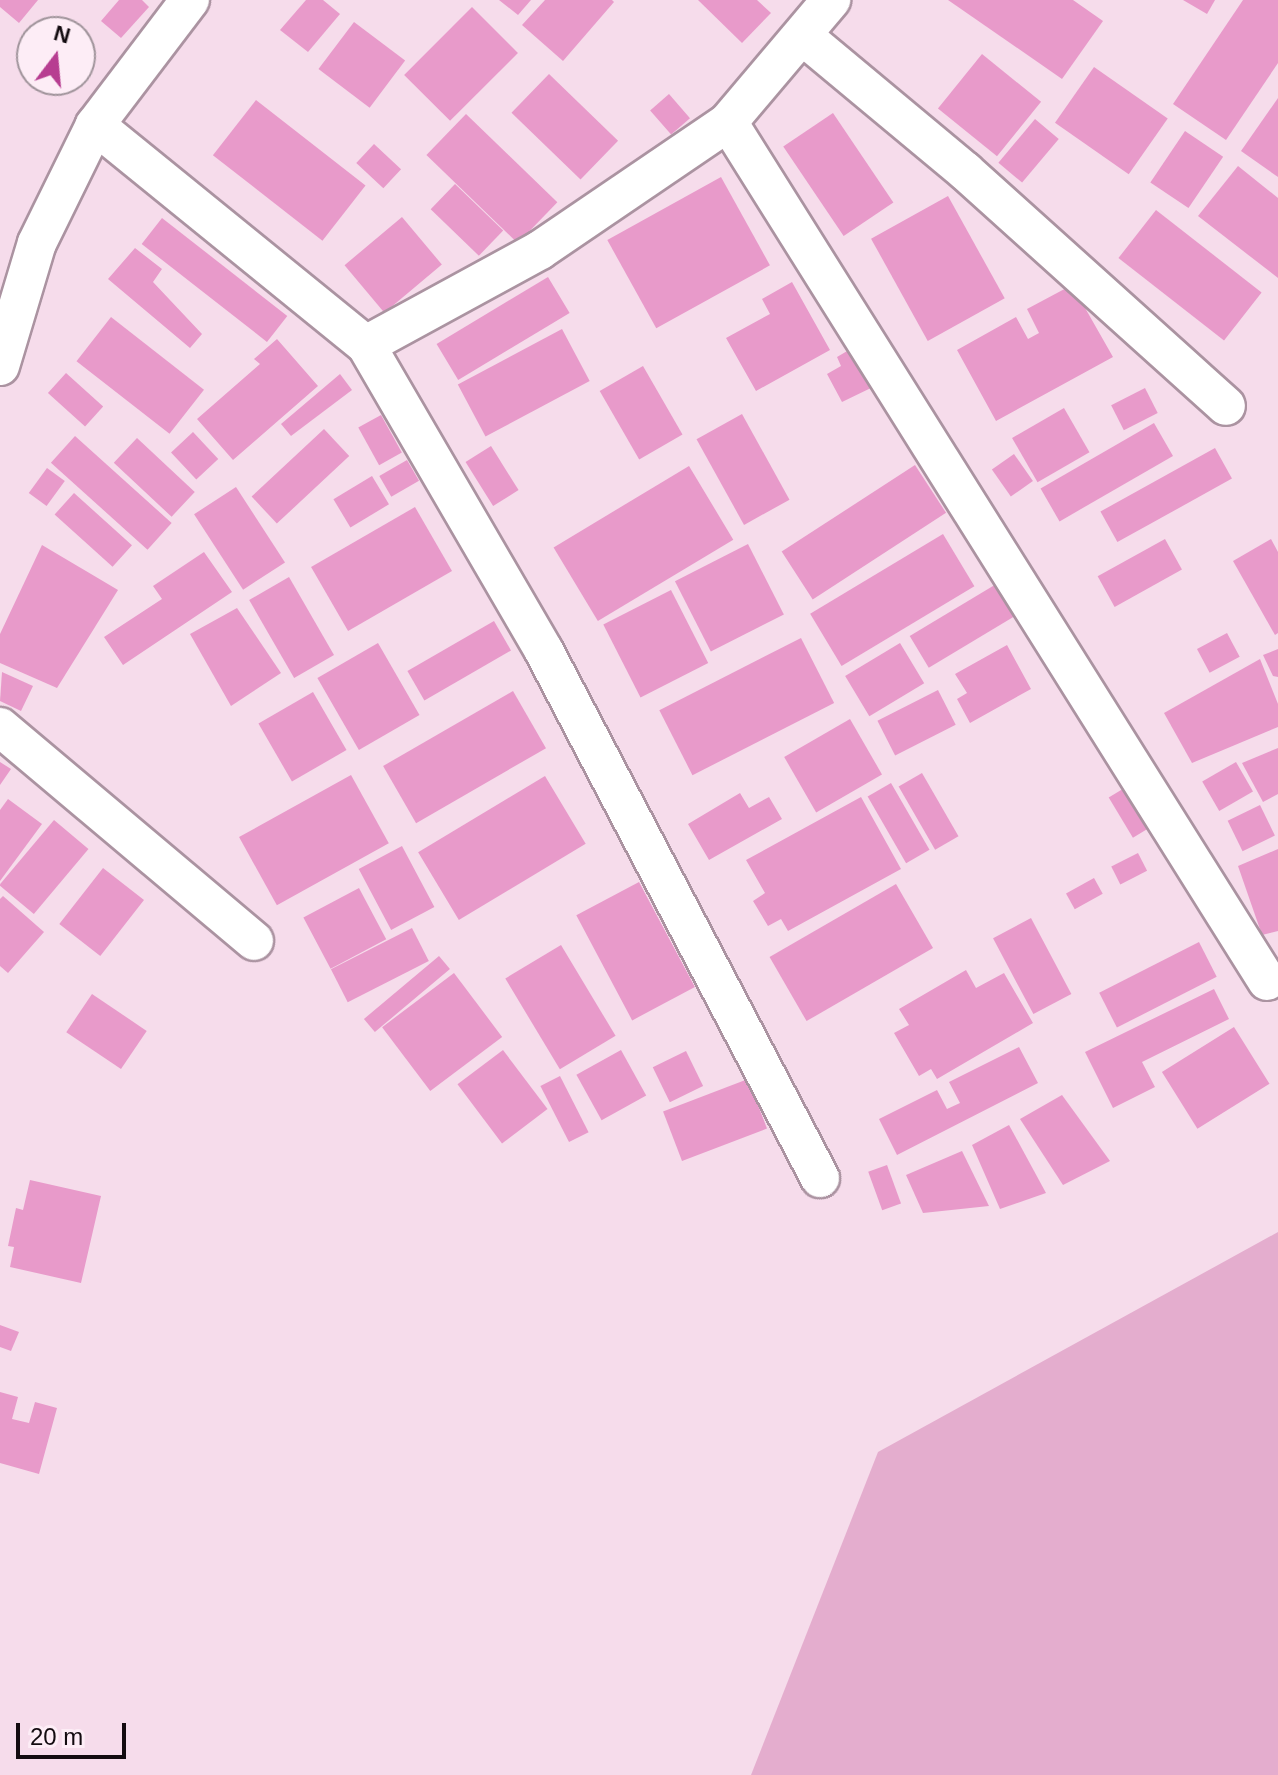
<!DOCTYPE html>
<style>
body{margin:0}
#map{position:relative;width:1278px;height:1775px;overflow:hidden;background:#f6dceb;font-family:Arial,sans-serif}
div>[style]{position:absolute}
.green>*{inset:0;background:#e4adce}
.building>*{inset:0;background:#e89aca;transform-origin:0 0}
.roads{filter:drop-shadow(2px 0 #ab93a1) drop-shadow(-2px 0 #ab93a1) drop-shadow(0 2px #ab93a1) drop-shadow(0 -2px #ab93a1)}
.minor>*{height:38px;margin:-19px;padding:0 19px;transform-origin:19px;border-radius:19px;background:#fff}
span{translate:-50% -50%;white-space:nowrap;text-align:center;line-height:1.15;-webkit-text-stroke:6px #fdedf6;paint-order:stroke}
.north{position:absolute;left:16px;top:16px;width:80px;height:80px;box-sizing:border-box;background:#fdedf6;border:2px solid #9f939a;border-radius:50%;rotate:16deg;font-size:22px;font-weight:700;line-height:32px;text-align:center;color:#130b10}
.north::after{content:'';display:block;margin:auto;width:28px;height:36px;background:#b73e91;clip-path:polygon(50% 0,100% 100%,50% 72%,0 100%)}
.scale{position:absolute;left:16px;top:1723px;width:110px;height:36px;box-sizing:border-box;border:4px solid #130b10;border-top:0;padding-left:10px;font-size:24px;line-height:28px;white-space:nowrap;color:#130b10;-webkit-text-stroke:6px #fdedf6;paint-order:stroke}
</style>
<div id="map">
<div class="green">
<i style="clip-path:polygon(1278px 1232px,1278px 1775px,751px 1775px,878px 1452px)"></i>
</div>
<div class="building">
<i style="clip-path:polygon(0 0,38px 0,19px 23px,0 7px)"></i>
<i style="clip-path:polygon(119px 0,142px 0,149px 7px,121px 38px,101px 21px)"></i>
<i style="clip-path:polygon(306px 0,323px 0,340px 14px,308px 52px,280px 30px)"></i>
<i style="clip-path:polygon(499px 0,531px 0,518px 15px)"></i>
<i style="clip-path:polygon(545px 0,612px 0,614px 2px,563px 61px,522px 25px)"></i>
<i style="clip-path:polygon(698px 0,757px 0,771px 13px,742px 43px)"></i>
<i style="clip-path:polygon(948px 0,1073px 0,1103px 21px,1062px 79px)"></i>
<i style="clip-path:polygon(1183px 0,1215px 0,1207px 14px)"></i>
<i style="clip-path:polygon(1243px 0,1278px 0,1278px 63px,1226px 140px,1173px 104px)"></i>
<i style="left:472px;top:7px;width:65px;height:96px;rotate:45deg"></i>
<i style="left:354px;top:22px;width:64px;height:59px;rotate:37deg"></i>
<i style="left:982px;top:54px;width:76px;height:70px;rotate:39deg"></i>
<i style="left:1094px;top:67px;width:90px;height:68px;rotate:35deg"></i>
<i style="left:549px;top:74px;width:96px;height:54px;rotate:44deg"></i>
<i style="left:669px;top:94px;width:32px;height:25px;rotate:49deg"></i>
<i style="clip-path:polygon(1278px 98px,1278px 177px,1241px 151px)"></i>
<i style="left:256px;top:100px;width:139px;height:70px;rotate:38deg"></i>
<i style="left:833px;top:113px;width:108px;height:60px;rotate:56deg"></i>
<i style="left:466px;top:114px;width:127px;height:57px;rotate:44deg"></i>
<i style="left:1035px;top:119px;width:31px;height:57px;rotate:40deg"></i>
<i style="left:1185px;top:131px;width:46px;height:62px;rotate:34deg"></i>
<i style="left:374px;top:144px;width:37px;height:26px;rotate:43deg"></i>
<i style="clip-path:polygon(1238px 166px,1278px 198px,1278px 278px,1198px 216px)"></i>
<i style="left:721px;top:177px;width:101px;height:130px;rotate:61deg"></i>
<i style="left:455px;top:184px;width:67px;height:35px;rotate:44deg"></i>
<i style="left:948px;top:196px;width:117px;height:88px;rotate:61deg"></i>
<i style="left:1156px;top:210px;width:134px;height:61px;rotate:38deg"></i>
<i style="left:402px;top:217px;width:62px;height:75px;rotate:50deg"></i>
<i style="left:162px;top:218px;width:159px;height:33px;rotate:38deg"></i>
<i style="clip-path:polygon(135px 248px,162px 269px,153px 282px,202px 334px,190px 348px,108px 279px)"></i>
<i style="left:548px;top:277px;width:42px;height:130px;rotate:59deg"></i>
<i style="clip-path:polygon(792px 282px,830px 350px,756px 391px,726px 338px,770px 314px,762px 299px)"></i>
<i style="clip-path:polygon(1072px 285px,1113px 357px,996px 421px,957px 350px,1016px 317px,1028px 339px,1039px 333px,1027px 309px)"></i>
<i style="left:111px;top:317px;width:118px;height:56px;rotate:38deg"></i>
<i style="left:562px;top:329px;width:59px;height:118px;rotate:62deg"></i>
<i style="clip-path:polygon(277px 339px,318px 386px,233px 460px,197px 419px,260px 364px,254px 359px)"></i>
<i style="clip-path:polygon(854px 347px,875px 386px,842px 402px,827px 374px,841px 366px,837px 357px)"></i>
<i style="left:643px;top:366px;width:79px;height:50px;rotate:60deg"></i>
<i style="left:66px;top:373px;width:50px;height:27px;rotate:42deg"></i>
<i style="clip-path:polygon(340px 374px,352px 390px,291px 436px,281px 424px)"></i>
<i style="left:1145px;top:388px;width:28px;height:38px;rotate:63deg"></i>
<i style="left:1064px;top:408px;width:51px;height:60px;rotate:60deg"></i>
<i style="left:742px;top:414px;width:98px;height:52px;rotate:61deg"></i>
<i style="left:381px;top:415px;width:43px;height:26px;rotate:61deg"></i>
<i style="left:1154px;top:423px;width:38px;height:131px;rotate:60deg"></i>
<i style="left:324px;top:429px;width:37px;height:99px;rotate:47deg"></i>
<i style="left:193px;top:432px;width:37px;height:30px;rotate:47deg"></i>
<i style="left:75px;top:436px;width:130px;height:36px;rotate:42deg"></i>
<i style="left:137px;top:438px;width:79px;height:34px;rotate:43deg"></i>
<i style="left:491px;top:446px;width:52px;height:30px;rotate:58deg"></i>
<i style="left:1215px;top:448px;width:35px;height:131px;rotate:61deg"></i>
<i style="left:1014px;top:454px;width:33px;height:27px;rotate:55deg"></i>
<i style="left:407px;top:460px;width:24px;height:32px;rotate:60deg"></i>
<i style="left:915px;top:465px;width:57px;height:159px;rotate:57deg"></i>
<i style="left:689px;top:466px;width:86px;height:158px;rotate:59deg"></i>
<i style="left:47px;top:468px;width:22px;height:31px;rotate:36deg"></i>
<i style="left:372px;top:476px;width:33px;height:45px;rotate:59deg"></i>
<i style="left:236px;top:487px;width:90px;height:50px;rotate:57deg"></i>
<i style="left:74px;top:493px;width:78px;height:29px;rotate:42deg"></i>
<i style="left:415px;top:507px;width:74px;height:120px;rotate:60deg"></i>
<i style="left:943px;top:534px;width:61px;height:155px;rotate:59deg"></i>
<i style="left:1165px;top:539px;width:35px;height:77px;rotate:61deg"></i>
<i style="clip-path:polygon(1271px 539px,1278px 552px,1278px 633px,1275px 635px,1233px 561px)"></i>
<i style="left:748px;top:544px;width:79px;height:82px;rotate:63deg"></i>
<i style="clip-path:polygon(42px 545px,118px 590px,57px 688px,0 663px,0 634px)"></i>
<i style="clip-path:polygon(204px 552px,232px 592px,123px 665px,104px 637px,162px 599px,153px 586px)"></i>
<i style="left:289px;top:577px;width:90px;height:46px;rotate:60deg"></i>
<i style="left:998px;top:583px;width:37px;height:103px;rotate:59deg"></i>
<i style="left:671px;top:590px;width:82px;height:76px;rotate:63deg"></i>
<i style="clip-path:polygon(237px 608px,281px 673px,231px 706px,190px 634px)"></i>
<i style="left:494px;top:621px;width:34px;height:100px;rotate:60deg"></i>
<i style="left:1227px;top:633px;width:27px;height:34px;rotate:62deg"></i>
<i style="left:801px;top:638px;width:73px;height:159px;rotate:63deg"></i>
<i style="left:378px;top:643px;width:83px;height:70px;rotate:60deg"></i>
<i style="left:900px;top:643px;width:47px;height:64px;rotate:59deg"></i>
<i style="clip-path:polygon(1007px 645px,1031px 689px,970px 723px,957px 699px,967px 693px,955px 674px)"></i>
<i style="clip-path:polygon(1278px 649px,1278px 677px,1273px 676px,1263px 655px)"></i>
<i style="clip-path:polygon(1260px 659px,1278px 704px,1278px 727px,1192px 763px,1164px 713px)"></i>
<i style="clip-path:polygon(2px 672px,33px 686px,21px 711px,0 701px)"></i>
<i style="left:938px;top:690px;width:39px;height:68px;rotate:63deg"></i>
<i style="left:513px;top:691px;width:66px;height:150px;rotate:60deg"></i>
<i style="left:313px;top:692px;width:67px;height:63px;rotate:60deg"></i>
<i style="left:850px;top:719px;width:64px;height:76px;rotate:60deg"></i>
<i style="clip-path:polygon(1278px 748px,1278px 794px,1263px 802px,1242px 763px)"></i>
<i style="clip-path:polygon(0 762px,11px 769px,0 785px)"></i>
<i style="left:1236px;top:762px;width:34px;height:39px;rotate:60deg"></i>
<i style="left:922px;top:773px;width:73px;height:27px;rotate:60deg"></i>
<i style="left:351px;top:775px;width:78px;height:128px;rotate:61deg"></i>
<i style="left:545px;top:776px;width:79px;height:148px;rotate:59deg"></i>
<i style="left:891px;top:783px;width:77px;height:27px;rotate:60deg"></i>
<i style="left:1131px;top:784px;width:47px;height:26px;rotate:59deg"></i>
<i style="clip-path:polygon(740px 793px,749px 808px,769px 797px,782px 819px,709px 860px,688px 824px)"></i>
<i style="clip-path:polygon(861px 797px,901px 869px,788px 931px,781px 919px,768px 926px,753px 901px,765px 893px,746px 860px)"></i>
<i style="clip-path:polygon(8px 799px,42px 824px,0 881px,0 810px)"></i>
<i style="left:1260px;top:805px;width:34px;height:36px;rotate:64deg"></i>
<i style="left:54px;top:820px;width:45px;height:85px;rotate:40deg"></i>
<i style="left:402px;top:846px;width:69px;height:49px;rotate:62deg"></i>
<i style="clip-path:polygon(1278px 849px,1278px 931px,1262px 935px,1238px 866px)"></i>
<i style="left:1138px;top:853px;width:20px;height:30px;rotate:63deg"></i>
<i style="left:103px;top:868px;width:52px;height:71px;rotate:38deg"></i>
<i style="left:1094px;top:878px;width:18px;height:32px;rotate:61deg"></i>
<i style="left:639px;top:882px;width:119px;height:71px;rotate:62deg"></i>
<i style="left:896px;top:884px;width:74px;height:146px;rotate:60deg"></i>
<i style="left:359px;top:888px;width:58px;height:63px;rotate:62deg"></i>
<i style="clip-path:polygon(3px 896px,44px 932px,8px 973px,0 966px,0 899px)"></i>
<i style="left:1031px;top:918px;width:86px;height:43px;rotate:62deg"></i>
<i style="left:412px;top:928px;width:37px;height:91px;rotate:63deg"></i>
<i style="left:1199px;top:942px;width:39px;height:112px;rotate:63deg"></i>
<i style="left:561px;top:945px;width:106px;height:65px;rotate:59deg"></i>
<i style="left:439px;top:956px;width:17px;height:98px;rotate:50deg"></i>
<i style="clip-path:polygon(966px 970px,976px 988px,1004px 973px,1033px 1023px,937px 1079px,931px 1069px,919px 1076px,894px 1033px,909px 1025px,899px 1009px)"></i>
<i style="left:454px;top:973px;width:80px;height:90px;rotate:53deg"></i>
<i style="clip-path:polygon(1214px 989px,1229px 1019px,1142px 1062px,1155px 1087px,1113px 1108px,1085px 1052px)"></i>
<i style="left:92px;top:994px;width:66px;height:46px;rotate:34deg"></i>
<i style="left:1234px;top:1027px;width:67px;height:85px;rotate:58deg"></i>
<i style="clip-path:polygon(1019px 1047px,1038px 1083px,897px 1155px,879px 1119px,937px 1090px,947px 1109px,960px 1103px,949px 1082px)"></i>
<i style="left:503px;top:1050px;width:74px;height:57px;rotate:53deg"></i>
<i style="left:621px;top:1050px;width:52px;height:51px;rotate:61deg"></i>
<i style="left:686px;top:1051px;width:39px;height:37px;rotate:64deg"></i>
<i style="left:560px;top:1076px;width:63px;height:22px;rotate:63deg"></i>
<i style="left:748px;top:1079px;width:53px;height:91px;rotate:69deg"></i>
<i style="clip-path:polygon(1062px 1095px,1110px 1161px,1063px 1185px,1020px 1119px)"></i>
<i style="clip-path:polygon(1009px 1125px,1046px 1193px,1000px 1209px,972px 1145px)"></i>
<i style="clip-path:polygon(962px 1151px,989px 1206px,923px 1213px,906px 1175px)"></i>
<i style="left:887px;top:1165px;width:41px;height:20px;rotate:70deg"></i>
<i style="clip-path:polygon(30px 1180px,101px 1196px,81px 1283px,10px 1267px,14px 1247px,8px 1246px,16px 1208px,23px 1210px)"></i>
<i style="clip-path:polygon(0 1325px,19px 1332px,11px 1351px,0 1347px)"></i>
<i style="clip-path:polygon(0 1392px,18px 1397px,12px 1419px,29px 1423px,35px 1402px,57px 1408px,39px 1474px,0 1463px)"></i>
</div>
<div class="roads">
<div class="minor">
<i style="left:803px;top:36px;width:211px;rotate:39.8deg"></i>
<i style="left:965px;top:171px;width:351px;rotate:42deg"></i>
<i style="left:728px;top:122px;width:1014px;rotate:57.89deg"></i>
<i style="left:95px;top:125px;width:349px;rotate:39.1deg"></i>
<i style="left:366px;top:345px;width:354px;rotate:59.8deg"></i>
<i style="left:544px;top:651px;width:595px;rotate:62.36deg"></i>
<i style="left:366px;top:345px;width:198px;rotate:-28.6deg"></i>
<i style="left:540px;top:250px;width:227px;rotate:-34.2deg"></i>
<i style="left:728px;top:122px;width:160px;rotate:-49.8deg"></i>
<i style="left:0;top:366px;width:128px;rotate:-73.3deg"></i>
<i style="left:37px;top:243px;width:131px;rotate:-63.8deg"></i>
<i style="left:95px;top:125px;width:157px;rotate:-52.8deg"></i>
<i style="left:0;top:727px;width:332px;rotate:40.1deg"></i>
</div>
</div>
<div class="north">N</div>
<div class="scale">20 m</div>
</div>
